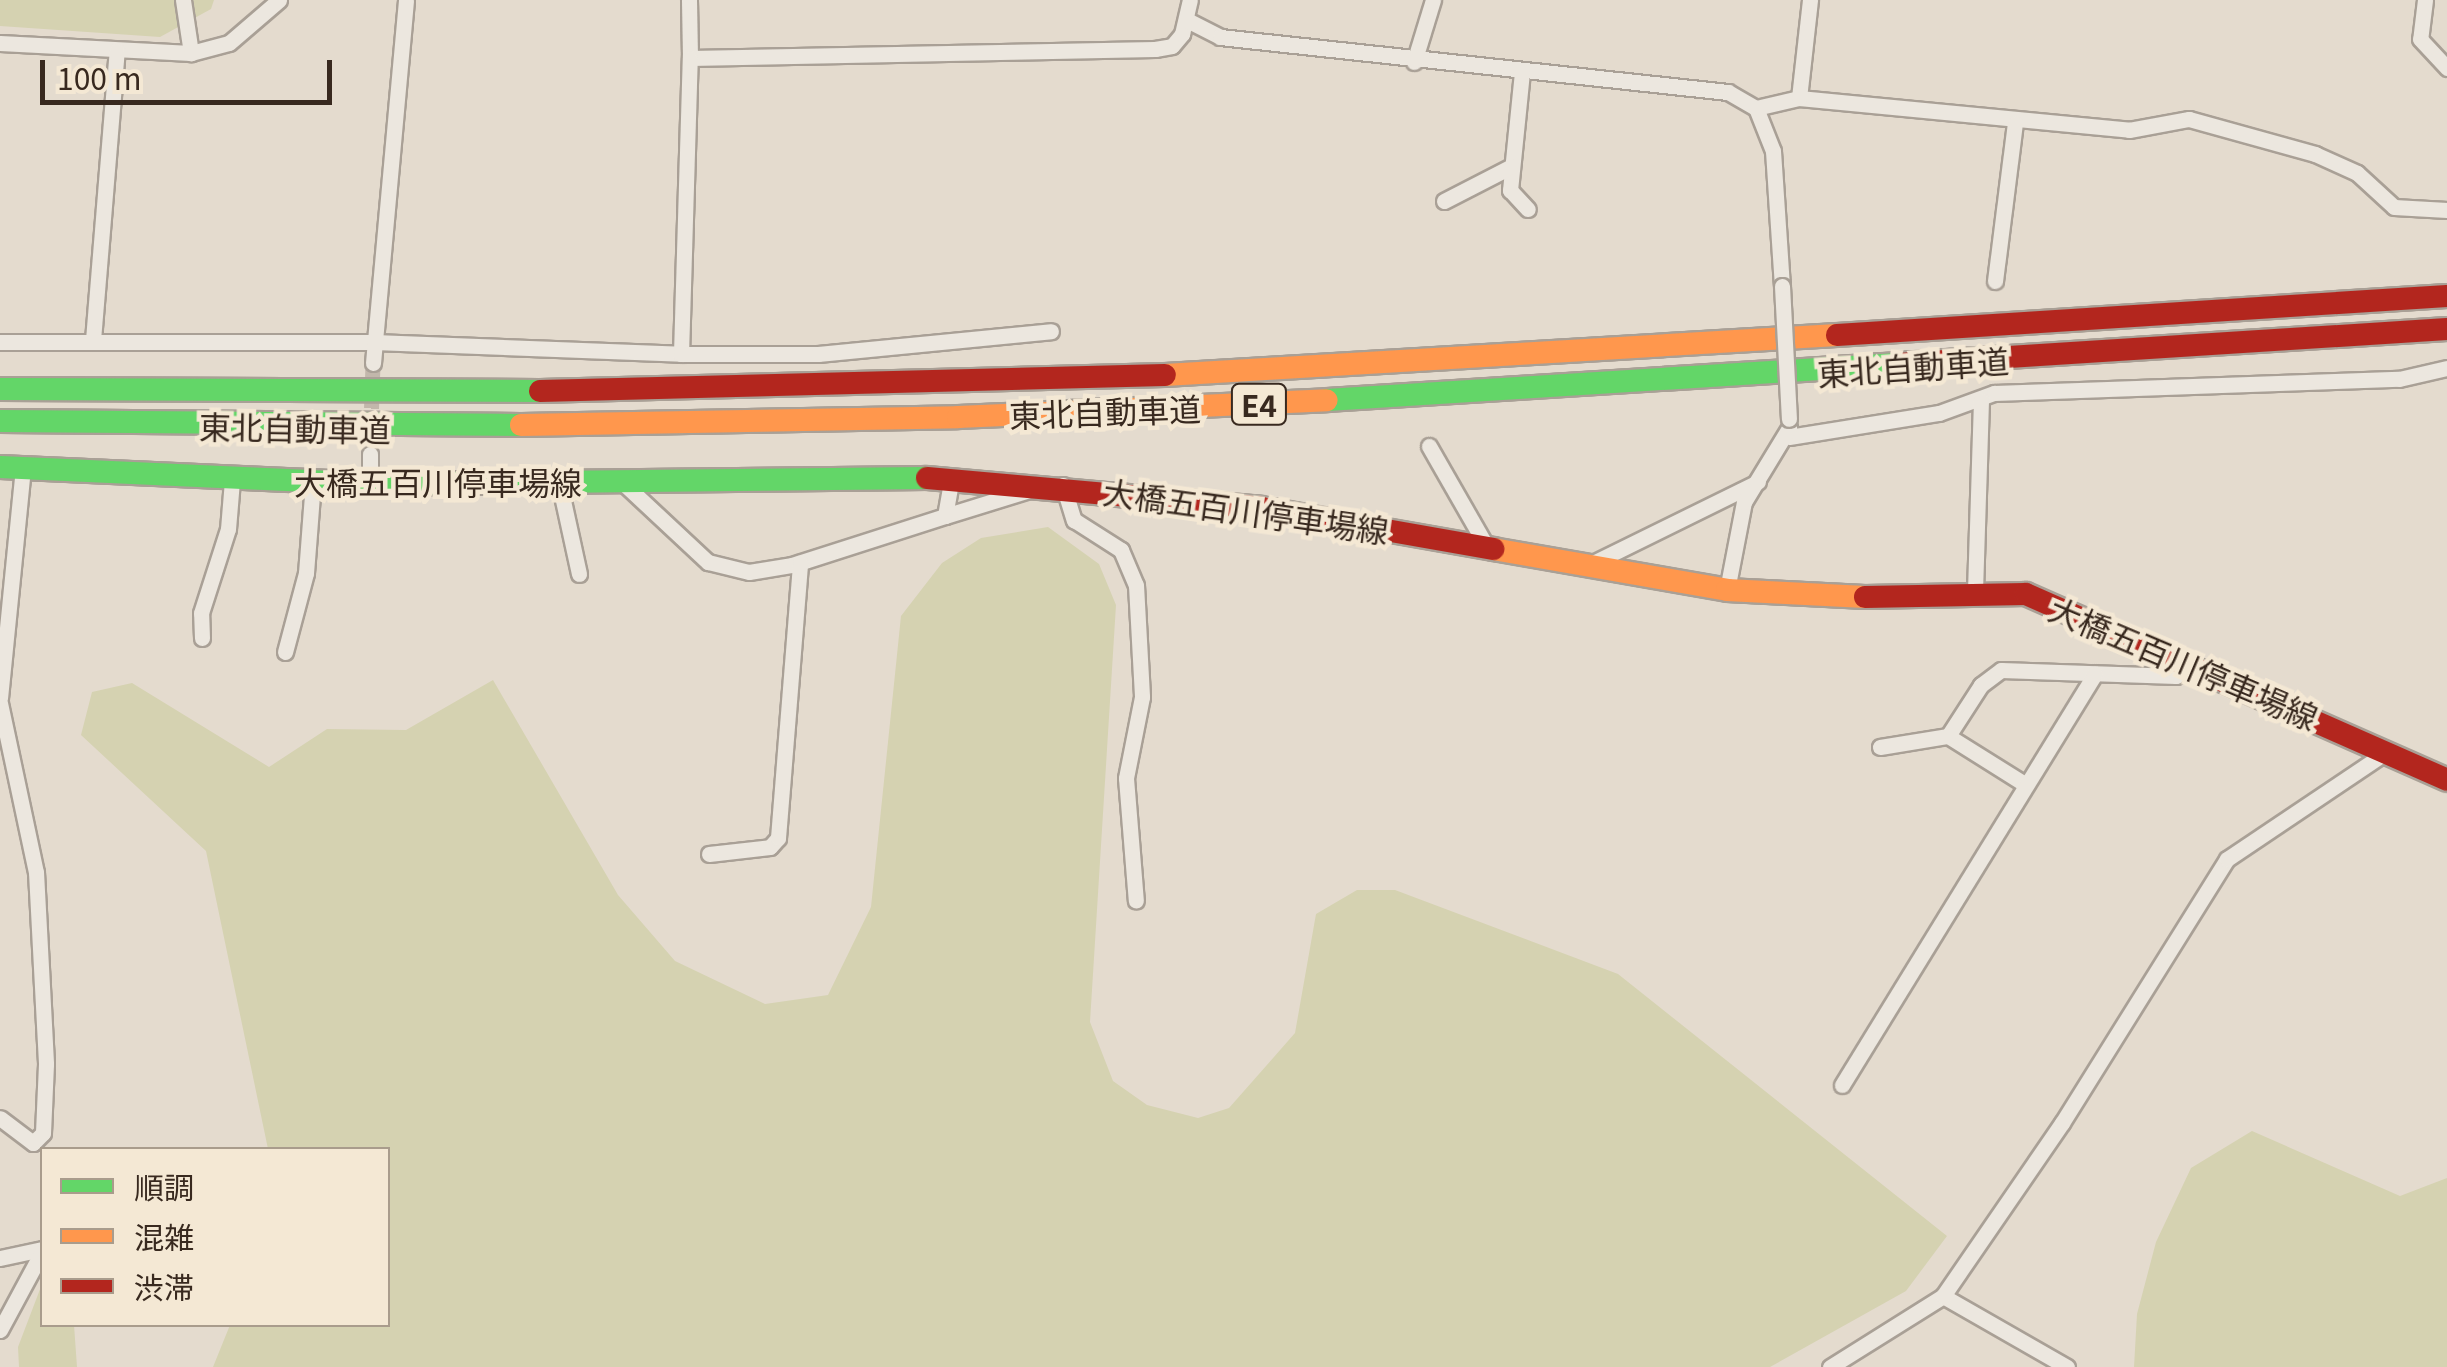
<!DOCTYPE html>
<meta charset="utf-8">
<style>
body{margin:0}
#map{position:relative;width:2447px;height:1367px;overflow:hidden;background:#e4dbce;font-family:Georgia,"Noto Sans JP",serif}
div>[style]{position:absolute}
.green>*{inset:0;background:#d5d2b1}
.street-tunnel>*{height:15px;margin-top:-7.5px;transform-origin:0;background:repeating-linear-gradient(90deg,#c2b7ab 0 15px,transparent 0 23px)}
.roads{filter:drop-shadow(2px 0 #a9a096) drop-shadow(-2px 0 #a9a096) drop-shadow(0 2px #a9a096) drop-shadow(0 -2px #a9a096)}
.street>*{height:15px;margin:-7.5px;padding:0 7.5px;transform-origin:7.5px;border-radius:7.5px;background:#ece7df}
.fast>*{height:22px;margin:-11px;padding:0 11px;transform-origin:11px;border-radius:11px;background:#63d668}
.slow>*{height:22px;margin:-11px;padding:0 11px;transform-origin:11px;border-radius:11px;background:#ff974d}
.jam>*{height:22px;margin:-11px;padding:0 11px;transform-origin:11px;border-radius:11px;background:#b3261e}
.bridges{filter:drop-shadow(2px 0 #a9a096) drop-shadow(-2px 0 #a9a096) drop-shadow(0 2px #a9a096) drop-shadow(0 -2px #a9a096)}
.street-bridge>*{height:15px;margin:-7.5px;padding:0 7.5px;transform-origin:7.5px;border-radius:7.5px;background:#ece7df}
span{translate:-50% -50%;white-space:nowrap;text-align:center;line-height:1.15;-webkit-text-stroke:9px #f4e8d4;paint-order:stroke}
.shield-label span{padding:2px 8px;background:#f4e8d4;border:2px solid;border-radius:8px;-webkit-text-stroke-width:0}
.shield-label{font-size:30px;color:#38291f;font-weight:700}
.street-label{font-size:32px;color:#38291f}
.legend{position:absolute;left:40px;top:1147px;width:350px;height:180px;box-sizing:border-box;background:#f4e8d4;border:2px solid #a99c8c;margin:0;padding:12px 18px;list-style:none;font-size:30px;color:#38291f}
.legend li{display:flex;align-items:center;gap:20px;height:50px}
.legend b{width:50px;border:2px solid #a99c8c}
.scale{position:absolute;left:40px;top:60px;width:292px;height:45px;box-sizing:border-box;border:5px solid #38291f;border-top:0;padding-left:12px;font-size:30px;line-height:35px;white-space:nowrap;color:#38291f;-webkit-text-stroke:8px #f4e8d4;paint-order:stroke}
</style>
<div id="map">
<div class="green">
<i style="clip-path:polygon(0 0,214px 0,211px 9px,160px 37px,0 26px)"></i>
<i style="clip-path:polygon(1048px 527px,1099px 564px,1116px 605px,1090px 1022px,1113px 1081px,1147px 1105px,1198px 1118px,1229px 1108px,1295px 1033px,1316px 914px,1357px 890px,1395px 890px,1618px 974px,1947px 1236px,1906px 1291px,1770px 1367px,213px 1367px,230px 1325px,388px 1324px,388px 1150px,268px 1149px,206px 851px,81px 735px,92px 692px,132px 683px,269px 767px,327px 729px,406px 730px,493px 680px,618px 895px,675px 961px,765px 1004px,828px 995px,871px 907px,901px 616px,942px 563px,981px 538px)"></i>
<i style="clip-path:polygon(2252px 1131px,2400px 1196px,2447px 1178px,2447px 1367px,2134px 1367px,2137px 1314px,2156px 1242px,2191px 1168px)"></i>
<i style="clip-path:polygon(42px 1284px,42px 1324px,74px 1325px,77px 1367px,19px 1367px,18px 1347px)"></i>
</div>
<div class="street-tunnel">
<i style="left:370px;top:454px;width:91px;rotate:-88.1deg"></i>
</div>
<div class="roads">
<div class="street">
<i style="left:183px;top:0;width:54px;rotate:81.4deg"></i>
<i style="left:689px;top:0;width:58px;rotate:89deg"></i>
<i style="left:690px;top:58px;width:465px;rotate:-1.1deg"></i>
<i style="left:1155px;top:49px;width:17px;rotate:-10deg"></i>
<i style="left:1172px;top:46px;width:16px;rotate:-50deg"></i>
<i style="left:1182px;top:34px;width:35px;rotate:-77deg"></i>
<i style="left:2425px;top:0;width:39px;rotate:97deg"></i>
<i style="left:2420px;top:39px;width:40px;rotate:47deg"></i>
<i style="left:1187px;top:20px;width:37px;rotate:27deg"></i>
<i style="left:1220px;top:37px;width:511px;rotate:6.18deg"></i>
<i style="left:1728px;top:92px;width:32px;rotate:30deg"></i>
<i style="left:1756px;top:108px;width:46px;rotate:68.4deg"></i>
<i style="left:1773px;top:151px;width:135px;rotate:86.2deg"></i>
<i style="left:0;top:43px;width:191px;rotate:3deg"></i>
<i style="left:191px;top:53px;width:39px;rotate:-15deg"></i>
<i style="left:229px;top:43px;width:66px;rotate:-40.7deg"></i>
<i style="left:1414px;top:62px;width:65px;rotate:-73deg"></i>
<i style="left:1522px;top:72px;width:119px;rotate:95.8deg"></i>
<i style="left:1510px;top:190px;width:26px;rotate:47deg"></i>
<i style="left:1799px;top:98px;width:332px;rotate:5.5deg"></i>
<i style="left:2129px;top:130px;width:61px;rotate:-10.4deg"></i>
<i style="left:2189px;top:119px;width:131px;rotate:15.5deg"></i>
<i style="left:2315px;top:154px;width:46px;rotate:24.3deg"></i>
<i style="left:2357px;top:173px;width:50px;rotate:42.6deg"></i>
<i style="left:2394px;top:207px;width:53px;rotate:3.2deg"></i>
<i style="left:1756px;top:108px;width:44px;rotate:-13.1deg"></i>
<i style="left:1799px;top:98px;width:99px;rotate:-83.6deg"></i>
<i style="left:1444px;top:201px;width:76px;rotate:-27.2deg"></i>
<i style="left:1995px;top:281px;width:159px;rotate:-82.8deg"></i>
<i style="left:93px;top:340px;width:290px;rotate:-85.3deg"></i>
<i style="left:0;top:342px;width:374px"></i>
<i style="left:374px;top:342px;width:307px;rotate:2.2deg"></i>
<i style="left:681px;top:354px;width:296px;rotate:-88.3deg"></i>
<i style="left:681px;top:354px;width:137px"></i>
<i style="left:818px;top:354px;width:234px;rotate:-5.6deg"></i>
<i style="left:373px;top:363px;width:364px;rotate:-84.8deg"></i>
<i style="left:1789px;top:437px;width:152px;rotate:-9.1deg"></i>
<i style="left:1939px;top:413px;width:59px;rotate:-20deg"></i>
<i style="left:1994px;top:393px;width:405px;rotate:-2deg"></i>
<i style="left:2399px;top:379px;width:49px;rotate:-12.9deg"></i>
<i style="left:1429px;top:446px;width:119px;rotate:60.2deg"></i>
<i style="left:370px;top:454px;width:30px;rotate:90deg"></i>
<i style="left:621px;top:481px;width:119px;rotate:43deg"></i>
<i style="left:708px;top:562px;width:42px;rotate:13.7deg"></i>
<i style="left:749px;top:572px;width:44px;rotate:-9.2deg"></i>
<i style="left:792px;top:565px;width:161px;rotate:-17.8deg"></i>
<i style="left:945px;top:516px;width:39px;rotate:-80deg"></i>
<i style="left:559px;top:482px;width:94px;rotate:77.7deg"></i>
<i style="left:1063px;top:485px;width:37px;rotate:73deg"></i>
<i style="left:1074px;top:520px;width:56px;rotate:32.6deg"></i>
<i style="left:1121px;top:550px;width:38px;rotate:67deg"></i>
<i style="left:1136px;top:585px;width:112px;rotate:86.9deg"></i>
<i style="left:1142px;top:697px;width:83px;rotate:101.2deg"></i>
<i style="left:1126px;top:778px;width:123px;rotate:85.4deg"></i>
<i style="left:945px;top:516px;width:88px;rotate:-17.2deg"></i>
<i style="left:1591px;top:564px;width:186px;rotate:-26.2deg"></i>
<i style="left:1727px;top:590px;width:90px;rotate:-79.1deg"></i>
<i style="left:1744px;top:502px;width:87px;rotate:-58.7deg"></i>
<i style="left:1975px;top:591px;width:191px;rotate:-88.2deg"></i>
<i style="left:202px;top:638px;width:25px;rotate:-92deg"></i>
<i style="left:201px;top:613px;width:88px;rotate:-72.2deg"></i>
<i style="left:228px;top:529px;width:49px;rotate:-85.3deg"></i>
<i style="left:285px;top:652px;width:82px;rotate:-75.1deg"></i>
<i style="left:306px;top:573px;width:90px;rotate:-85.6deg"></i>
<i style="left:0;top:698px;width:233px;rotate:-84.3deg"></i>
<i style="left:0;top:703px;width:173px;rotate:78deg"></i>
<i style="left:36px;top:872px;width:192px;rotate:87deg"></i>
<i style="left:46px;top:1064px;width:69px;rotate:92.5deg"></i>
<i style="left:43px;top:1133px;width:14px;rotate:135deg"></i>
<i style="left:33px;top:1143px;width:41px;rotate:-142.9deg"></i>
<i style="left:1948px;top:736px;width:92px;rotate:32.1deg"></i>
<i style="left:1880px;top:747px;width:69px;rotate:-9.2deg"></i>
<i style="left:1948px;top:736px;width:61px;rotate:-57.1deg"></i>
<i style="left:1981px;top:685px;width:25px;rotate:-37deg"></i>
<i style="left:2001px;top:670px;width:175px;rotate:2deg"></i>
<i style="left:2176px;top:676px;width:20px;rotate:-33deg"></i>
<i style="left:709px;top:854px;width:61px;rotate:-6.5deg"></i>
<i style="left:770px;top:847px;width:12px;rotate:-48deg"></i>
<i style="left:778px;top:838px;width:276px;rotate:-85.4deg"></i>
<i style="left:1842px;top:1085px;width:483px;rotate:-58.4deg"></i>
<i style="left:0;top:1258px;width:43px;rotate:-12.1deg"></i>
<i style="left:0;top:1330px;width:89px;rotate:-61.7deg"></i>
<i style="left:1830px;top:1367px;width:133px;rotate:-32.1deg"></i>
<i style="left:2067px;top:1367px;width:143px;rotate:-150.2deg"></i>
<i style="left:1943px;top:1296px;width:210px;rotate:-55.5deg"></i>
<i style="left:2062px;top:1123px;width:311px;rotate:-58deg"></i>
<i style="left:2227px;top:859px;width:194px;rotate:-33.9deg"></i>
</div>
<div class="fast">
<i style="left:0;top:389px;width:540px;rotate:0.21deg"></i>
<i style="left:1327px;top:400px;width:573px;rotate:-3.6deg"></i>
<i style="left:0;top:421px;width:521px;rotate:0.44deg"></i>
<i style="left:0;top:467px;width:370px;rotate:2.6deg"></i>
<i style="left:370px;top:484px;width:557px;rotate:-0.62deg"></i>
</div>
<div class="slow">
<i style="left:1165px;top:375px;width:673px;rotate:-3.41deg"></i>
<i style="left:521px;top:425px;width:437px;rotate:-1deg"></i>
<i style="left:958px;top:417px;width:369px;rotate:-2.6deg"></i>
<i style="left:1493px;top:549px;width:238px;rotate:9.9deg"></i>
<i style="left:1727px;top:590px;width:138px;rotate:2.9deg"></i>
</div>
<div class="jam">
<i style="left:1837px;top:335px;width:611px;rotate:-3.66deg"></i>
<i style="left:1899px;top:364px;width:549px;rotate:-3.65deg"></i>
<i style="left:540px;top:391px;width:625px;rotate:-1.47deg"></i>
<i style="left:927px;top:478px;width:335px;rotate:5.1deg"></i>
<i style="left:1261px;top:508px;width:236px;rotate:10deg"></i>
<i style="left:1865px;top:597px;width:161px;rotate:-1.1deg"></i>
<i style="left:2026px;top:594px;width:460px;rotate:23.8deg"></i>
</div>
</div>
<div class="bridges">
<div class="street-bridge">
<i style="left:1782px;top:286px;width:133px;rotate:87deg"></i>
</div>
</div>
<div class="shield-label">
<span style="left:1259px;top:404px">E4</span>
</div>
<div class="street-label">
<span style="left:1913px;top:366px;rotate:-4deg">東北自動車道</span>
<span style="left:1105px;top:411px;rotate:-2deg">東北自動車道</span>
<span style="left:295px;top:427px;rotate:1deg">東北自動車道</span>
<span style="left:438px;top:481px">大橋五百川停車場線</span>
<span style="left:1246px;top:510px;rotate:8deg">大橋五百川停車場線</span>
<span style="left:2184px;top:662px;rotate:23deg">大橋五百川停車場線</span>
</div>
<ul class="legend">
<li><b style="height:12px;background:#63d668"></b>順調</li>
<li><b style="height:12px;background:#ff974d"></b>混雑</li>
<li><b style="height:12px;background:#b3261e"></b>渋滞</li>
</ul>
<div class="scale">100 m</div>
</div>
